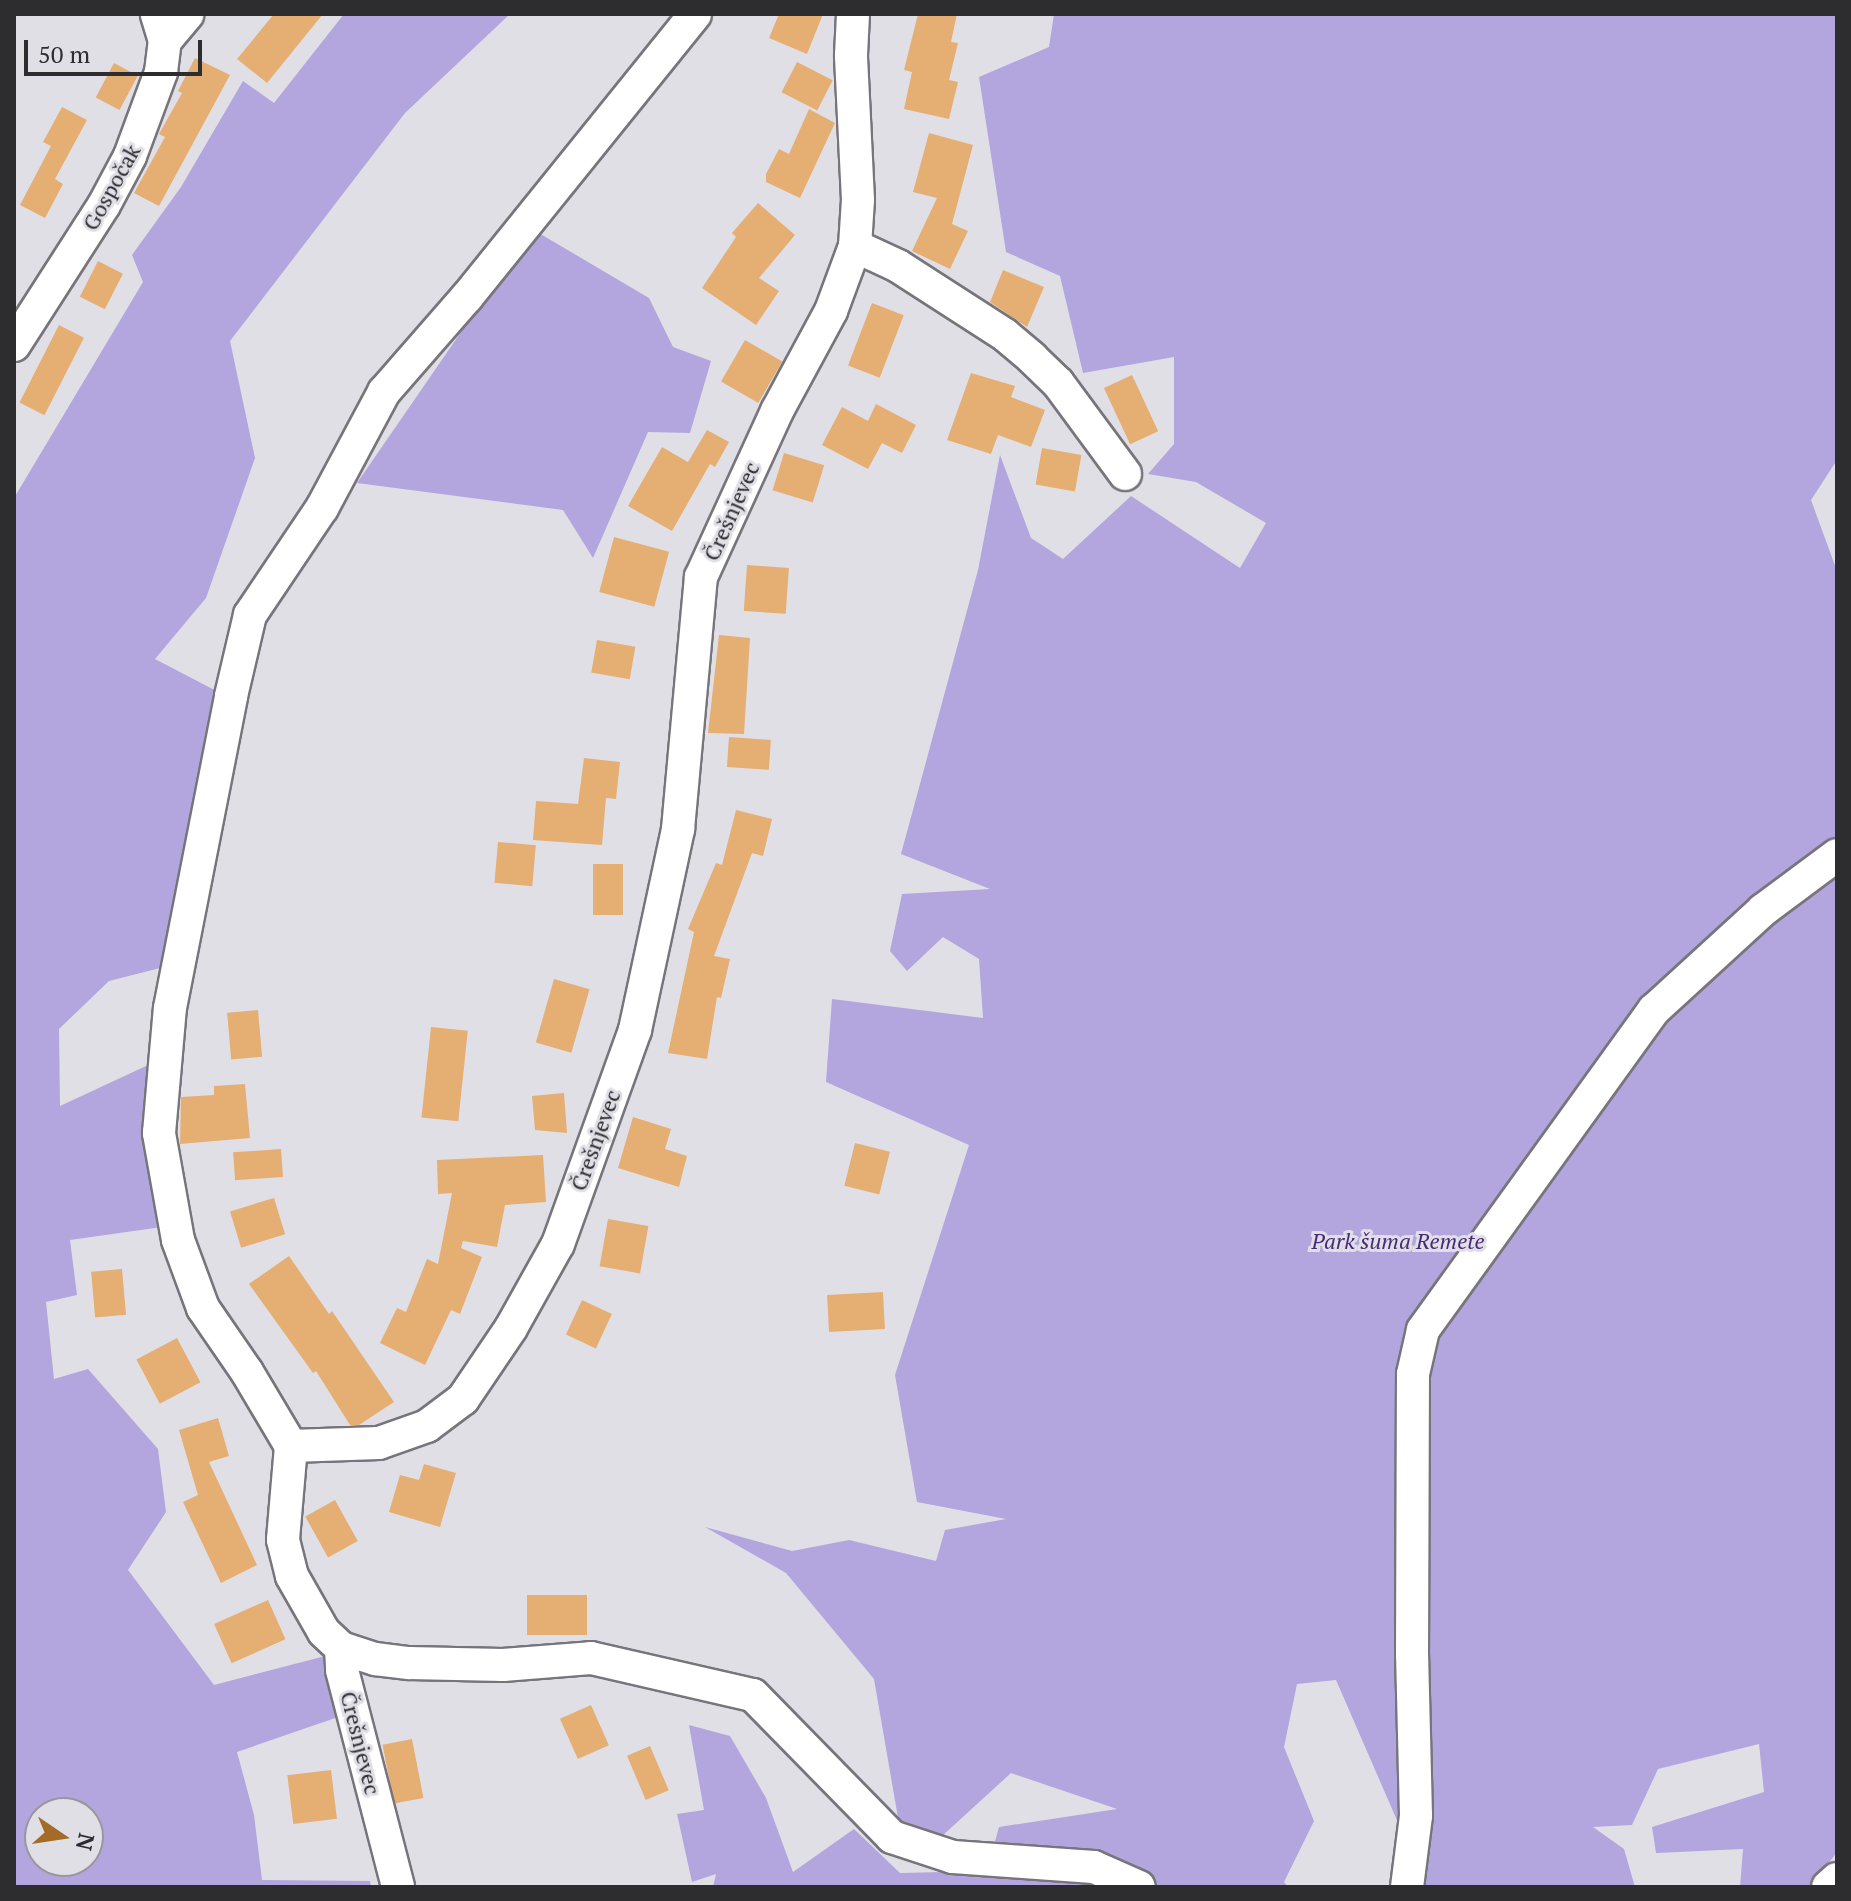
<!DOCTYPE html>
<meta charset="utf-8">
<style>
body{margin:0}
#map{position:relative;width:1851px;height:1901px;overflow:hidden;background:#e1dfe6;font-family:"PT Serif",serif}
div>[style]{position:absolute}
.green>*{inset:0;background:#b3a5de}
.building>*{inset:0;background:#e5ae73;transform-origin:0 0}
.roads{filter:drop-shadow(2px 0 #77757b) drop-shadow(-2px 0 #77757b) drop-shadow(0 2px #77757b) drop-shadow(0 -2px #77757b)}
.minor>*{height:32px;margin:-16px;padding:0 16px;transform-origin:16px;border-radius:16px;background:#fff}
span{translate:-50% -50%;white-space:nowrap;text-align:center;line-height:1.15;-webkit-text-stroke:6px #e1dfe6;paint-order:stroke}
.street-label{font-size:22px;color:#2d2c2f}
.park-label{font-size:22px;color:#472b7b;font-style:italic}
.frame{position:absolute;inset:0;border:16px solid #2d2c2f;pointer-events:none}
.north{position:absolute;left:24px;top:1797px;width:80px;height:80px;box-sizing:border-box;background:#e1dfe6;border:2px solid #99979d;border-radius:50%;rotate:103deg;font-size:22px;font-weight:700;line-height:32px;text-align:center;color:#2d2c2f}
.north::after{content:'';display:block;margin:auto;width:28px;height:36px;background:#a36b27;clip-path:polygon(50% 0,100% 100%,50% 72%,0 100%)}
.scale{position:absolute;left:24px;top:40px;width:178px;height:36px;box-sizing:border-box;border:4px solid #2d2c2f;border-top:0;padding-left:10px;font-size:24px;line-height:28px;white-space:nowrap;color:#2d2c2f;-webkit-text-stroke:6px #e1dfe6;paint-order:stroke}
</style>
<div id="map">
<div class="green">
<i style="clip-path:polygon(evenodd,344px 14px,510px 14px,405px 113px,230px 341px,255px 458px,206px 598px,155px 659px,224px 695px,168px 966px,109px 981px,59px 1029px,60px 1106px,146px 1066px,162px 1227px,70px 1240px,77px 1295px,46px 1302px,54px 1379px,88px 1369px,158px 1449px,166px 1512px,128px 1570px,214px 1685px,329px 1655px,344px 1715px,237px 1752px,254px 1815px,262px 1880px,370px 1881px,371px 1887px,14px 1887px,14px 498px,143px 282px,132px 255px,181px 187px,243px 81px,274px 103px,344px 14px,40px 1813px,88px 1813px,88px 1861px,40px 1861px,40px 1813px)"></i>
<i style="clip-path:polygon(1054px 14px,1837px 14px,1837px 460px,1811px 500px,1837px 571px,1837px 1852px,1811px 1887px,1740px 1887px,1743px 1849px,1656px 1853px,1652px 1827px,1764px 1792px,1759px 1744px,1658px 1769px,1632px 1825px,1593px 1827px,1624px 1849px,1635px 1887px,1426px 1887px,1336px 1680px,1297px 1684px,1284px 1747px,1314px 1821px,1284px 1882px,1288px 1887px,1165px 1887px,1128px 1879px,1121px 1887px,713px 1887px,716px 1874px,692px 1882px,677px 1814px,704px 1810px,689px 1725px,730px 1736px,766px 1798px,793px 1872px,854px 1829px,900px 1873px,987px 1871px,999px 1827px,1117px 1809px,1011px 1773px,930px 1847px,902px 1841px,874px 1679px,786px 1573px,705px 1527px,792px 1551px,849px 1540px,936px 1561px,945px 1530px,1006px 1519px,917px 1502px,895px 1375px,969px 1145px,826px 1082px,832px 999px,983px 1018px,979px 959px,943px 937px,907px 971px,890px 951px,902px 894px,990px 889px,901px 854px,978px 570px,1000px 455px,1031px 538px,1063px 559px,1131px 496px,1240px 568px,1266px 523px,1196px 482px,1148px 474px,1174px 444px,1174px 357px,1083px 373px,1060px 276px,1006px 252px,979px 77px,1049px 47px)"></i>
<i style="clip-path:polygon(532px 229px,649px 298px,673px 347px,711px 361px,690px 433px,648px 432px,593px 558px,563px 510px,357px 483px)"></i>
</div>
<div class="building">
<i style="clip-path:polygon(274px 14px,323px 14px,267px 83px,237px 59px)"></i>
<i style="clip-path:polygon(779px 14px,823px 14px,807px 54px,769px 38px)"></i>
<i style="clip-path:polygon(918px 14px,957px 14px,951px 42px,958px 43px,949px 80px,958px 82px,949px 119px,904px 109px,912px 72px,904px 70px)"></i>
<i style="clip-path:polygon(195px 58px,230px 75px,159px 206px,134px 193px,165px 137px,159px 134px,182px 93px,178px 91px)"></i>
<i style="left:797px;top:62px;width:40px;height:34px;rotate:27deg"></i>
<i style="left:114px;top:63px;width:27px;height:39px;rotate:28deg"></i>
<i style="clip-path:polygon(62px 107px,87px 120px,55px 179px,63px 184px,45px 218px,20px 205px,51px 146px,43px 142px)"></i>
<i style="clip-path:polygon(809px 109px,835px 123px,800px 198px,766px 182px,766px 174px,779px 149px,789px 154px)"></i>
<i style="clip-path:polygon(929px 133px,973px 145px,952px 224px,968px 231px,950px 269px,912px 251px,937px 198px,913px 192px)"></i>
<i style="clip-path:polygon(758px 203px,795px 235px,759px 278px,779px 291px,756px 325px,702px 288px,736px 237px,732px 233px)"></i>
<i style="left:98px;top:261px;width:28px;height:40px;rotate:27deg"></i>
<i style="clip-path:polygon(1003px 270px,1044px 287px,1027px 327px,990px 302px)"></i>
<i style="left:872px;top:303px;width:34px;height:67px;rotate:21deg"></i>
<i style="left:59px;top:325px;width:28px;height:87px;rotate:27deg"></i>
<i style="left:745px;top:340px;width:43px;height:48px;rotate:30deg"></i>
<i style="clip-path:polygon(971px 373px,1015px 386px,1011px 397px,1045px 410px,1031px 447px,998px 435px,991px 454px,947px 440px)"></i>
<i style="left:1132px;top:375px;width:62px;height:31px;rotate:65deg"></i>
<i style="clip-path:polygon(876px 404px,916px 425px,902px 453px,882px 443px,868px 469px,822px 445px,842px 407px,868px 421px)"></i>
<i style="clip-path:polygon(707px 430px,729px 442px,715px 467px,710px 464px,672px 531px,628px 506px,662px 447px,688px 462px)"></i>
<i style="left:1042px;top:448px;width:40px;height:37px;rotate:10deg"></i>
<i style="left:784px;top:453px;width:42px;height:39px;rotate:17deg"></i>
<i style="left:614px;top:537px;width:57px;height:57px;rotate:15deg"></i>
<i style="left:747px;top:565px;width:42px;height:46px;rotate:4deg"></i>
<i style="clip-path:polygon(719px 635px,750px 638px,744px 734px,708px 733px)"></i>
<i style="left:597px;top:640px;width:39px;height:33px;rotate:10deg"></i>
<i style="left:729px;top:737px;width:42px;height:30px;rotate:4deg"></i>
<i style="clip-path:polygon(584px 758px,620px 762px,616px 799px,606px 798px,602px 845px,533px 840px,536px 801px,578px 804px)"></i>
<i style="clip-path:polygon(736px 810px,772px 819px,763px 856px,752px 853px,714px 956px,730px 959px,721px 998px,717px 997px,707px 1059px,668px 1053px,694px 932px,688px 929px,716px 863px,722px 865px)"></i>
<i style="left:498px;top:842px;width:38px;height:41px;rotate:5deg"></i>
<i style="left:593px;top:864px;width:30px;height:51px"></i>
<i style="left:554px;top:979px;width:37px;height:66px;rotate:16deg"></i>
<i style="left:258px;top:1010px;width:47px;height:31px;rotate:85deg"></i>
<i style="left:431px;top:1027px;width:37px;height:91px;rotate:6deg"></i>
<i style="clip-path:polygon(245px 1084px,250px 1138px,180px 1144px,181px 1097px,214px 1095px,214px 1086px)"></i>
<i style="clip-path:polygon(564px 1093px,567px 1133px,535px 1130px,532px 1096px)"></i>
<i style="clip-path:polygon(633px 1117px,671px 1129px,665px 1149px,687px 1156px,679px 1187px,618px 1168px)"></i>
<i style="left:855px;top:1143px;width:36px;height:44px;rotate:14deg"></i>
<i style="left:281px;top:1149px;width:28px;height:48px;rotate:86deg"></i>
<i style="clip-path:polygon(543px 1155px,546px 1202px,505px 1205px,497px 1247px,463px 1241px,461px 1248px,482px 1257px,460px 1314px,451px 1310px,425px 1365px,380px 1343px,397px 1308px,406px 1312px,427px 1259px,438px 1264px,452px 1193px,438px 1194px,437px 1160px)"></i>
<i style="left:274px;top:1198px;width:38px;height:46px;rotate:73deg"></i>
<i style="left:608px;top:1219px;width:41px;height:48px;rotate:10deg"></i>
<i style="clip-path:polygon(289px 1256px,329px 1314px,332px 1311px,394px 1402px,359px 1425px,350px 1425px,316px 1371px,313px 1373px,249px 1284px)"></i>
<i style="left:122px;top:1269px;width:46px;height:31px;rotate:85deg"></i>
<i style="left:883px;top:1292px;width:37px;height:56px;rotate:87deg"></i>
<i style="left:582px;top:1300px;width:33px;height:38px;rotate:25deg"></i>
<i style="left:177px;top:1338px;width:50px;height:46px;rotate:62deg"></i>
<i style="clip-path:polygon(218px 1418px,229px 1456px,209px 1462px,257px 1565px,221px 1583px,183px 1502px,198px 1495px,179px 1430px)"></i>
<i style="clip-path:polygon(424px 1464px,456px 1473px,440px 1527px,389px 1512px,400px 1475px,419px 1480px)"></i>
<i style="left:335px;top:1500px;width:47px;height:34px;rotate:61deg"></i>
<i style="left:527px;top:1595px;width:60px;height:40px"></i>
<i style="left:268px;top:1600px;width:43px;height:59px;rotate:66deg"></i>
<i style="left:591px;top:1705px;width:44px;height:34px;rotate:66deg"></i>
<i style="left:412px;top:1739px;width:60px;height:30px;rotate:79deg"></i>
<i style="left:650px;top:1746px;width:48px;height:25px;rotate:67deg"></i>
<i style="left:331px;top:1770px;width:49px;height:44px;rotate:83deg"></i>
</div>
<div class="roads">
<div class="minor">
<i style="left:165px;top:41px;width:35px;rotate:-50deg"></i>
<i style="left:855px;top:246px;width:47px;rotate:24.9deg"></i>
<i style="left:898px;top:266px;width:127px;rotate:32.8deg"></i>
<i style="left:1005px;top:335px;width:35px;rotate:40deg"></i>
<i style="left:1032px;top:358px;width:36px;rotate:44deg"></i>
<i style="left:1058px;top:383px;width:113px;rotate:53.6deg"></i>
<i style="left:14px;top:345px;width:166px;rotate:-57.3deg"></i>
<i style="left:104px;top:205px;width:55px;rotate:-62deg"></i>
<i style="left:130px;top:156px;width:90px;rotate:-69.7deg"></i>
<i style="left:161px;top:72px;width:31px;rotate:-83deg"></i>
<i style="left:165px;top:41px;width:28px;rotate:-107deg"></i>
<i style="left:291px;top:1446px;width:88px;rotate:-2deg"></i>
<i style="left:379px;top:1443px;width:51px;rotate:-19.5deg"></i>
<i style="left:427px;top:1426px;width:45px;rotate:-36.9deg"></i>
<i style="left:463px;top:1399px;width:86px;rotate:-55.9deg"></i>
<i style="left:511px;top:1328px;width:96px;rotate:-60.8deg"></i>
<i style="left:558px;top:1244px;width:227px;rotate:-70.2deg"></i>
<i style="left:635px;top:1030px;width:206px;rotate:-77.9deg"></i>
<i style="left:678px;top:829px;width:253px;rotate:-84.8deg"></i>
<i style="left:701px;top:577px;width:183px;rotate:-65.4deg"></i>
<i style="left:777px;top:411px;width:114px;rotate:-61.6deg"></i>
<i style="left:831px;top:311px;width:69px;rotate:-69.7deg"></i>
<i style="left:855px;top:246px;width:46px;rotate:-86.3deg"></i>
<i style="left:858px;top:200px;width:145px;rotate:-92.8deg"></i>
<i style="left:851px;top:55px;width:41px;rotate:-87.2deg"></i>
<i style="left:291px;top:1446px;width:86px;rotate:-120.7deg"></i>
<i style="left:247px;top:1372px;width:78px;rotate:-124.5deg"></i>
<i style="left:203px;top:1308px;width:72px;rotate:-110.2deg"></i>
<i style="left:178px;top:1240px;width:109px;rotate:-100.1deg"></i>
<i style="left:159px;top:1133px;width:125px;rotate:-85deg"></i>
<i style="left:170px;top:1008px;width:318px;rotate:-78.9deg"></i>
<i style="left:231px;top:696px;width:83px;rotate:-76.8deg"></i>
<i style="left:250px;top:615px;width:129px;rotate:-56.1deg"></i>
<i style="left:322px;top:508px;width:132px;rotate:-61.9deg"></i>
<i style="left:384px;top:392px;width:126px;rotate:-48.9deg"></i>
<i style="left:467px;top:297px;width:363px;rotate:-51.1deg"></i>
<i style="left:291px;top:1446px;width:94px;rotate:94.9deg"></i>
<i style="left:283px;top:1540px;width:37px;rotate:76deg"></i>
<i style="left:292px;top:1576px;width:64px;rotate:60.3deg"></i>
<i style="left:324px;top:1632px;width:23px;rotate:43deg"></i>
<i style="left:341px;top:1648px;width:22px;rotate:87deg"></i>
<i style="left:342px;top:1670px;width:224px;rotate:75.5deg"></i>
<i style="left:341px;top:1648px;width:36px;rotate:18deg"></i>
<i style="left:375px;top:1659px;width:34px;rotate:7deg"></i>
<i style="left:409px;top:1663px;width:94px;rotate:1.2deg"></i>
<i style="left:503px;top:1665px;width:88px;rotate:-4.5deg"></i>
<i style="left:591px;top:1658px;width:166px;rotate:12.9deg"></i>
<i style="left:753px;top:1695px;width:199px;rotate:45.6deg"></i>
<i style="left:892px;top:1837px;width:64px;rotate:18.2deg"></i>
<i style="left:953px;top:1857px;width:141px;rotate:4.1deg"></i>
<i style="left:1094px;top:1867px;width:49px;rotate:24deg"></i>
<i style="left:1407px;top:1887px;width:72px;rotate:-82.8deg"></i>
<i style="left:1416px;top:1816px;width:161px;rotate:-91.4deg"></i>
<i style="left:1412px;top:1655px;width:281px;rotate:-89.8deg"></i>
<i style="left:1413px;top:1374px;width:45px;rotate:-77.2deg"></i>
<i style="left:1423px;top:1330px;width:395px;rotate:-54.2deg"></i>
<i style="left:1654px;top:1010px;width:148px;rotate:-42.5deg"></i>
<i style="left:1763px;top:910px;width:92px;rotate:-36.6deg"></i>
<i style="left:1828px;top:1887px;width:12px;rotate:-42deg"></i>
</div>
</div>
<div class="street-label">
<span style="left:111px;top:187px;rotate:-61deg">Gospočak</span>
<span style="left:731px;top:511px;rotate:-66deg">Črešnjevec</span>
<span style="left:595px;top:1140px;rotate:-70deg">Črešnjevec</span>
<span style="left:361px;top:1743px;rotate:76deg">Črešnjevec</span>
</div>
<div class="park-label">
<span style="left:1398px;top:1241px">Park šuma Remete</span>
</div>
<div class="frame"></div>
<div class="north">N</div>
<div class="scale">50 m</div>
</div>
